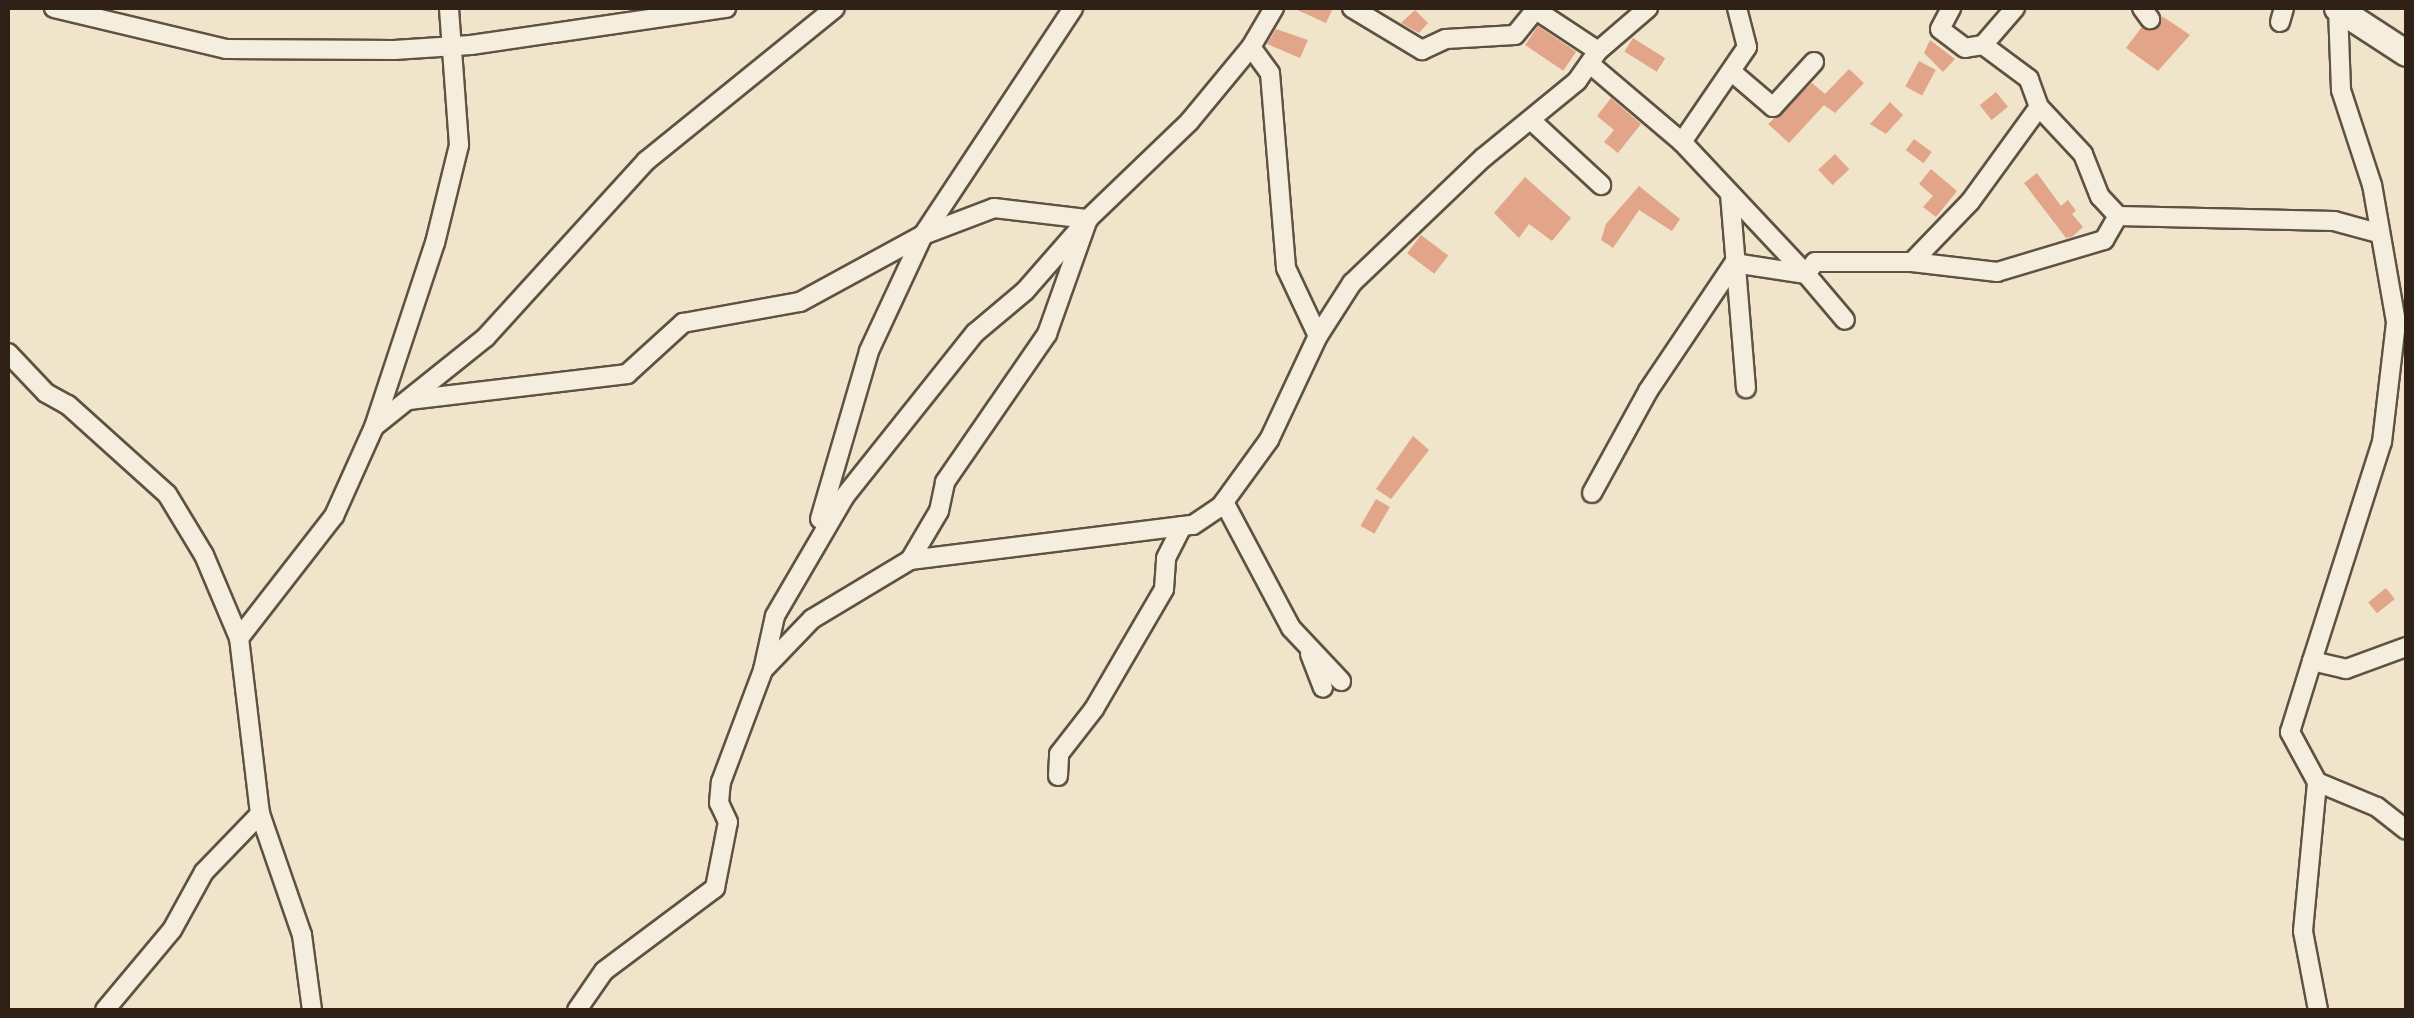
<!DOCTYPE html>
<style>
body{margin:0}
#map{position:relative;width:2414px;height:1018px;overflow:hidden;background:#f0e4ca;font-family:"EB Garamond",serif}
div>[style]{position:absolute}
.building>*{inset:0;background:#e2a58a;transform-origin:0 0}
.roads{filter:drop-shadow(2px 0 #5f5242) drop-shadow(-2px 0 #5f5242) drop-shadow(0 2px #5f5242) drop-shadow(0 -2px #5f5242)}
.street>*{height:18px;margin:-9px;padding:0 9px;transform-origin:9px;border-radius:9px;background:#f5eddd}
.secondary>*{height:25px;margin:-12.5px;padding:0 12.5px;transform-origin:12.5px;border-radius:12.5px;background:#f5eddd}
span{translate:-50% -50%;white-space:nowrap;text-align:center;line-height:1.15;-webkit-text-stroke:9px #f5eddd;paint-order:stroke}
.frame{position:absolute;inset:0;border:10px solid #2f2115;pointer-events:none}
</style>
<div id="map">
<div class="building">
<i style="clip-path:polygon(1293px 8px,1333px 8px,1326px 23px)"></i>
<i style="clip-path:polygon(1415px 10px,1428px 23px,1419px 33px,1401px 23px)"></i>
<i style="clip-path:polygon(2162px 16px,2190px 35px,2158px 71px,2126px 48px,2141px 28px,2158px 28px)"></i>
<i style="left:1538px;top:26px;width:46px;height:23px;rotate:34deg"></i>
<i style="clip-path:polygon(1276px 29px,1308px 40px,1300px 58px,1267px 44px)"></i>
<i style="left:1633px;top:38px;width:38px;height:16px;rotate:32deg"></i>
<i style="clip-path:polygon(1930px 40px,1955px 59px,1943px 72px,1924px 53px)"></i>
<i style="left:1919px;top:61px;width:19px;height:29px;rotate:28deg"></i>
<i style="clip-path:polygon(1849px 69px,1864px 83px,1835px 113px,1824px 105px,1789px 143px,1768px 124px,1812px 83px,1825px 94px)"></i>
<i style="left:1996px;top:92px;width:19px;height:21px;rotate:51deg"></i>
<i style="clip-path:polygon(1611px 98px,1641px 124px,1618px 153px,1604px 142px,1614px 130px,1597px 116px)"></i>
<i style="clip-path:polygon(1890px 102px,1903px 115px,1886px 134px,1870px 124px)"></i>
<i style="left:1914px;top:139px;width:22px;height:14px;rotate:36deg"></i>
<i style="left:1835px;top:154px;width:21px;height:23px;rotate:47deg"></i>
<i style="clip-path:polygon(1931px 169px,1957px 191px,1936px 217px,1923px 207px,1933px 196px,1919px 184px)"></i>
<i style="clip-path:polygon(2037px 173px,2061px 206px,2068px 200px,2076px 211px,2072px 214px,2083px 227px,2072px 237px,2066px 238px,2024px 183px)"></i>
<i style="clip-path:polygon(1525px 177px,1571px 218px,1552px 241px,1529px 224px,1519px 238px,1494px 213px)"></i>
<i style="clip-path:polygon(1639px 186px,1680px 219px,1672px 231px,1639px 210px,1613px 248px,1601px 240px,1606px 224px)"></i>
<i style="left:1421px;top:235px;width:34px;height:23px;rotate:37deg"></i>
<i style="clip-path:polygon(1413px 436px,1429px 450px,1391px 499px,1376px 489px)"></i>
<i style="left:1376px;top:499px;width:16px;height:31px;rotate:30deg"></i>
<i style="left:2386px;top:588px;width:14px;height:23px;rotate:51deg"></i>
</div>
<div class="roads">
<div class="street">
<i style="left:54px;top:8px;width:177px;rotate:13.4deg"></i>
<i style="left:226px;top:49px;width:168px;rotate:0.3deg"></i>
<i style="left:394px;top:50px;width:77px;rotate:-3.7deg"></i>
<i style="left:471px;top:45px;width:258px;rotate:-8.3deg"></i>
<i style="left:1352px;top:8px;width:82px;rotate:31deg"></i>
<i style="left:1422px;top:50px;width:26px;rotate:-25deg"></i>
<i style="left:1446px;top:39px;width:69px;rotate:-3.3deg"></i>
<i style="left:1515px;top:35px;width:35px;rotate:-51deg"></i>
<i style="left:2142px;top:8px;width:14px;rotate:54deg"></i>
<i style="left:1536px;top:10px;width:74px;rotate:33.5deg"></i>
<i style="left:2280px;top:22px;width:15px;rotate:-74deg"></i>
<i style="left:1983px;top:45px;width:49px;rotate:-49.1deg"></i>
<i style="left:1251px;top:47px;width:32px;rotate:54deg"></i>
<i style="left:1270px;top:73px;width:196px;rotate:85.3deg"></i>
<i style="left:1286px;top:268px;width:75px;rotate:64.8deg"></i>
<i style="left:1590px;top:64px;width:121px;rotate:40.3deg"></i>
<i style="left:1682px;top:142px;width:181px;rotate:46.8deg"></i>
<i style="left:1806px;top:274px;width:15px;rotate:-53deg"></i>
<i style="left:1815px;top:262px;width:97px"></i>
<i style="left:1912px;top:262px;width:86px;rotate:6.7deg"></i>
<i style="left:1997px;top:272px;width:112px;rotate:-16.7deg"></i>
<i style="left:2104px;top:240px;width:28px;rotate:-60deg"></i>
<i style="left:2118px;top:216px;width:26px;rotate:-133deg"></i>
<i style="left:2100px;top:197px;width:46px;rotate:-111.6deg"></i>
<i style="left:2083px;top:154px;width:64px;rotate:-133.1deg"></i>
<i style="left:2039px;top:107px;width:30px;rotate:-110deg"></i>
<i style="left:2029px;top:79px;width:57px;rotate:-143.5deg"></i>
<i style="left:1983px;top:45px;width:18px;rotate:171deg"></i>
<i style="left:1965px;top:48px;width:31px;rotate:-143deg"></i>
<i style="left:1940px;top:29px;width:24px;rotate:-62deg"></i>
<i style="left:1732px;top:72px;width:54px;rotate:40.5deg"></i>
<i style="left:1773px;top:107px;width:61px;rotate:-47.7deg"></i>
<i style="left:1533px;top:122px;width:93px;rotate:42.8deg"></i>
<i style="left:1682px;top:142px;width:115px;rotate:-55.6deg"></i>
<i style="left:1747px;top:47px;width:40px;rotate:-104.4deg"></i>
<i style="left:1730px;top:194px;width:195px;rotate:85.3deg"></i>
<i style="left:2118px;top:216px;width:216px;rotate:1.3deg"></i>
<i style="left:2334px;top:221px;width:46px;rotate:15.3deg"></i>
<i style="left:1912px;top:262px;width:83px;rotate:-46deg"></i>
<i style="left:1970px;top:202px;width:117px;rotate:-54deg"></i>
<i style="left:8px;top:353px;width:55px;rotate:46.5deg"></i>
<i style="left:46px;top:393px;width:25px;rotate:29deg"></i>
<i style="left:68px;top:405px;width:133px;rotate:42deg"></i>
<i style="left:167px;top:494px;width:71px;rotate:58.8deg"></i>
<i style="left:204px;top:555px;width:90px;rotate:67.1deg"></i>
<i style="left:409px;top:400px;width:220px;rotate:-6.8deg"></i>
<i style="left:627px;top:374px;width:76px;rotate:-42.3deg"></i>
<i style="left:683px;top:323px;width:119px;rotate:-10.2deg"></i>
<i style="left:800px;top:302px;width:140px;rotate:-28.6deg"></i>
<i style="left:923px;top:235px;width:76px;rotate:-20.8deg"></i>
<i style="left:994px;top:208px;width:95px;rotate:6.7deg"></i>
<i style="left:1088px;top:219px;width:96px;rotate:131.2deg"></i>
<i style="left:1025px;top:291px;width:65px;rotate:140deg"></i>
<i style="left:975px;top:333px;width:208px;rotate:128.6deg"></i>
<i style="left:845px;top:496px;width:139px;rotate:120.3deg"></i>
<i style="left:775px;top:616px;width:55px;rotate:102.5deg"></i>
<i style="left:375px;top:426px;width:142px;rotate:-38.7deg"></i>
<i style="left:486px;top:337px;width:238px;rotate:-47.7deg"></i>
<i style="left:646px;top:161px;width:243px;rotate:-39deg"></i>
<i style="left:1592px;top:493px;width:116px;rotate:-61.2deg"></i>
<i style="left:1648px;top:391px;width:154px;rotate:-56.1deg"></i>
<i style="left:1734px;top:263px;width:73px;rotate:8.7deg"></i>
<i style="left:1806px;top:274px;width:60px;rotate:49.7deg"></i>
<i style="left:1224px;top:502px;width:143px;rotate:62deg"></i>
<i style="left:1291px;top:628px;width:73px;rotate:46.7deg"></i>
<i style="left:820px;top:519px;width:175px;rotate:-73.7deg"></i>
<i style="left:869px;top:351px;width:128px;rotate:-65deg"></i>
<i style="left:923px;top:235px;width:272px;rotate:-56.5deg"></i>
<i style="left:910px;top:560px;width:285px;rotate:-7.1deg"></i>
<i style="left:1193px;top:525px;width:34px;rotate:-34deg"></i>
<i style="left:1221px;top:506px;width:82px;rotate:-54deg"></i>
<i style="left:1269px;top:440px;width:115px;rotate:-64.8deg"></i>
<i style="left:1318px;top:336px;width:63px;rotate:-57.3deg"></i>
<i style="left:1352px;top:283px;width:181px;rotate:-43.7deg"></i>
<i style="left:1483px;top:158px;width:122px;rotate:-39.3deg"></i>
<i style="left:1577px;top:81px;width:37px;rotate:-55deg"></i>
<i style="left:1598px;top:51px;width:66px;rotate:-40.7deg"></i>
<i style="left:1310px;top:654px;width:36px;rotate:69deg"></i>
<i style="left:2312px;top:661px;width:230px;rotate:-72.3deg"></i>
<i style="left:2382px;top:442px;width:121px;rotate:-83.3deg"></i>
<i style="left:2396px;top:322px;width:139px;rotate:-99.9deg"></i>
<i style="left:2372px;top:185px;width:100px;rotate:-108.1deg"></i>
<i style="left:2341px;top:90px;width:82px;rotate:-92.1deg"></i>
<i style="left:1058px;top:776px;width:22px;rotate:-87deg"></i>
<i style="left:1059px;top:754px;width:57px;rotate:-52.1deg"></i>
<i style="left:1094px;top:709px;width:139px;rotate:-59.7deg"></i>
<i style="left:1164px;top:589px;width:31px;rotate:-86deg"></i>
<i style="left:1166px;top:558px;width:36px;rotate:-63deg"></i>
<i style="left:2317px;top:782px;width:65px;rotate:22.6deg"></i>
<i style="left:2377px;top:807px;width:37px;rotate:38deg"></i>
<i style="left:105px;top:1010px;width:104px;rotate:-50.1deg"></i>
<i style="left:172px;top:930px;width:66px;rotate:-61.1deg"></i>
<i style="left:204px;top:872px;width:81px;rotate:-46deg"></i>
<i style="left:312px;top:1010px;width:76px;rotate:-97.6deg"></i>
<i style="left:302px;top:935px;width:128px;rotate:-109.1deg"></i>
<i style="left:260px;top:814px;width:177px;rotate:-96.8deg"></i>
<i style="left:239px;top:638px;width:155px;rotate:-52.1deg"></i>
<i style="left:334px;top:516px;width:98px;rotate:-65.8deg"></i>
<i style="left:374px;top:427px;width:194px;rotate:-71.7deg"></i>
<i style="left:435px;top:243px;width:101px;rotate:-76.2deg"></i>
<i style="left:459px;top:145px;width:137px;rotate:-94.2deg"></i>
<i style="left:577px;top:1010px;width:47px;rotate:-55.3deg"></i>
<i style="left:604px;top:971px;width:139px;rotate:-36.8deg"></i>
<i style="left:715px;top:888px;width:67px;rotate:-78.9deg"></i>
<i style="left:728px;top:822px;width:21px;rotate:-115deg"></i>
<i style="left:719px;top:803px;width:21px;rotate:-85deg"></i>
<i style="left:721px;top:782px;width:120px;rotate:-69.4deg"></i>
<i style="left:763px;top:670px;width:71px;rotate:-46.1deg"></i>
<i style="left:812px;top:619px;width:114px;rotate:-31deg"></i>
<i style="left:910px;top:560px;width:57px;rotate:-59.4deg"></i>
<i style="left:939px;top:511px;width:30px;rotate:-78deg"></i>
<i style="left:945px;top:482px;width:180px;rotate:-55.4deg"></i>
<i style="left:1047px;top:334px;width:122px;rotate:-70.4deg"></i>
<i style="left:1088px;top:219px;width:140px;rotate:-43.8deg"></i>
<i style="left:1189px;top:122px;width:97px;rotate:-50.4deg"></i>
<i style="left:1251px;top:47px;width:45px;rotate:-59.5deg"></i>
<i style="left:2318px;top:1010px;width:80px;rotate:-100.8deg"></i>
<i style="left:2303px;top:931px;width:150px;rotate:-84.6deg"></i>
<i style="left:2317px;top:782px;width:57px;rotate:-118.4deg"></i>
<i style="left:2290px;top:732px;width:74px;rotate:-72.8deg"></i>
<i style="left:2312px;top:661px;width:35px;rotate:13deg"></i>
<i style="left:2346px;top:669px;width:64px;rotate:-20.1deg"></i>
</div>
<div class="secondary">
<i style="left:2337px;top:8px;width:82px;rotate:33.1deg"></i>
</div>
</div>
<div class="frame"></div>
</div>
